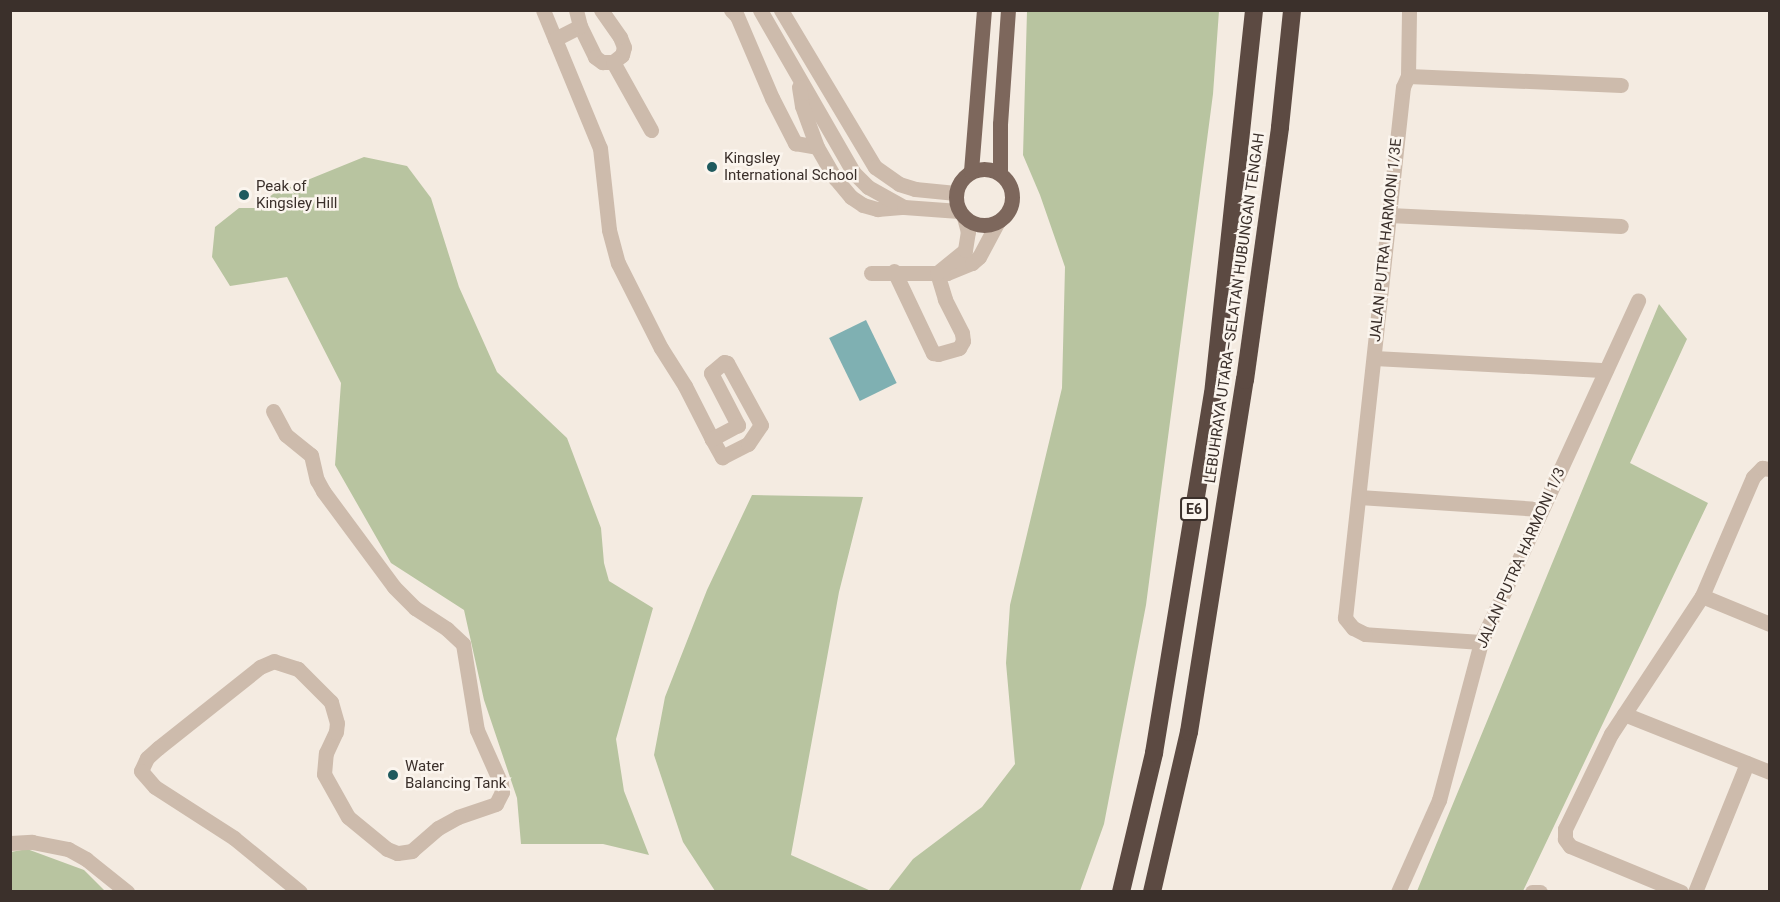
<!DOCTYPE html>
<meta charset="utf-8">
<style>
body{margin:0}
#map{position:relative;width:1780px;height:902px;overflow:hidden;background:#f4ebe1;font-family:Roboto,sans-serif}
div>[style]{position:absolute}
.green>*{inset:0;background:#b8c4a0}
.water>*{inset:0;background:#7fb0b2;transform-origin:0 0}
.minor>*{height:15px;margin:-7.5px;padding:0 7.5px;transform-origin:7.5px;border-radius:7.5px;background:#cdbbac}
.major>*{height:15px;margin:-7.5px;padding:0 7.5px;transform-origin:7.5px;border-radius:7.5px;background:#7d675c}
.major>.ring{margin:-7.5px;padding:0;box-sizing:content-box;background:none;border:15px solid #7d675c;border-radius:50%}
.highway>*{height:18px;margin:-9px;padding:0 9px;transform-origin:9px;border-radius:9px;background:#5c4a42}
.dots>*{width:16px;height:16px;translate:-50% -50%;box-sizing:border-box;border:3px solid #fbf5ee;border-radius:50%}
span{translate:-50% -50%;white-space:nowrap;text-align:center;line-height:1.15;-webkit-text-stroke:5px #fbf5ee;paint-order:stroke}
.shield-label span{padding:2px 4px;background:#fbf5ee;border:2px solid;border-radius:4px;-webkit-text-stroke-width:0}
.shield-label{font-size:14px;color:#3b302b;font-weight:700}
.poi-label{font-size:15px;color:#3b302b}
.left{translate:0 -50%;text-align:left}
.street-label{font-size:15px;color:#3b302b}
.frame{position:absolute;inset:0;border:12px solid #3b302b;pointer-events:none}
</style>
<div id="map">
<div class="green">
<i style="clip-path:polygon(1027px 11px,1219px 11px,1213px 94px,1146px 605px,1104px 824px,1080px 891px,888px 891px,913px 859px,982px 807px,1015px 764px,1006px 663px,1010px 605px,1062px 388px,1065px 267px,1040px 195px,1023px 155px)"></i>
<i style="clip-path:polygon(364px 157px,407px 166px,431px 198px,459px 287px,497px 372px,567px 438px,601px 528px,604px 563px,609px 581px,653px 608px,616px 739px,624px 791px,649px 855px,603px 844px,521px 844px,517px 798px,484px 700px,464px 610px,391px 563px,335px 465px,341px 383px,287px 277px,230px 286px,212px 257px,215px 227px,239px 208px,256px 208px,273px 194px)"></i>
<i style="clip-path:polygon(1659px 304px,1687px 339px,1630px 463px,1708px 503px,1523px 891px,1417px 891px)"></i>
<i style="clip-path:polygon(752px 495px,863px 497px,839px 592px,791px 855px,871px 891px,715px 891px,683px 842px,654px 755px,665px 697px,707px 590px)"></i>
<i style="clip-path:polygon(27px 849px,84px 870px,105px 891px,11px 892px,11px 852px)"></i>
</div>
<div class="water">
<i style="left:866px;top:320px;width:70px;height:41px;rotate:64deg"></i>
</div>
<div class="minor">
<i style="left:543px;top:10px;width:149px;rotate:67.6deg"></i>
<i style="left:600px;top:148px;width:82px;rotate:83.7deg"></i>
<i style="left:609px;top:230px;width:34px;rotate:75deg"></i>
<i style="left:618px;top:263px;width:95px;rotate:63.2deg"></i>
<i style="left:661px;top:348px;width:45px;rotate:57.7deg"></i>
<i style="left:685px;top:386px;width:59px;rotate:63deg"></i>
<i style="left:712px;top:439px;width:21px;rotate:61deg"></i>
<i style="left:722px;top:457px;width:29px;rotate:-27deg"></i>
<i style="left:748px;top:444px;width:23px;rotate:-56deg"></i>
<i style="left:761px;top:425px;width:71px;rotate:-118.7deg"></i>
<i style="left:727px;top:363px;width:3px;rotate:-162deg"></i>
<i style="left:724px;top:362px;width:17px;rotate:140deg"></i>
<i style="left:711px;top:373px;width:59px;rotate:62.6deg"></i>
<i style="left:738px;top:425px;width:30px;rotate:152deg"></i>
<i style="left:731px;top:10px;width:8px;rotate:45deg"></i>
<i style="left:737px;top:16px;width:89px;rotate:66.9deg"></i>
<i style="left:772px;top:98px;width:51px;rotate:62.9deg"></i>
<i style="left:795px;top:143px;width:22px;rotate:10deg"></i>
<i style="left:817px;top:147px;width:36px;rotate:60deg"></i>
<i style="left:835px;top:178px;width:25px;rotate:50deg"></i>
<i style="left:851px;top:197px;width:14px;rotate:34deg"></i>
<i style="left:863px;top:205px;width:15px;rotate:16deg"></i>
<i style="left:877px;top:209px;width:24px;rotate:-5deg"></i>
<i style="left:760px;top:10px;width:187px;rotate:60.1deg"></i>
<i style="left:853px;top:172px;width:21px;rotate:45deg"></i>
<i style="left:868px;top:187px;width:41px;rotate:29.1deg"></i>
<i style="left:904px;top:207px;width:55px;rotate:4.2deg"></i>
<i style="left:781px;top:10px;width:183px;rotate:59.1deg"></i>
<i style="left:875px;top:167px;width:29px;rotate:35deg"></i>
<i style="left:899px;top:184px;width:17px;rotate:17deg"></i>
<i style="left:915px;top:189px;width:41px;rotate:5.6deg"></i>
<i style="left:580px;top:26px;width:34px;rotate:64deg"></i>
<i style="left:595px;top:57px;width:9px;rotate:36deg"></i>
<i style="left:602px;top:62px;width:11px"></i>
<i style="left:613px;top:62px;width:11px;rotate:-38deg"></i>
<i style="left:622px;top:55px;width:8px;rotate:-76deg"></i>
<i style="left:624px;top:47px;width:11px;rotate:-112deg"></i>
<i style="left:620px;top:37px;width:33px;rotate:-125deg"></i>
<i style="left:555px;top:39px;width:28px;rotate:-27deg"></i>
<i style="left:580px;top:26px;width:16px;rotate:-104deg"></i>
<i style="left:613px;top:62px;width:78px;rotate:60.8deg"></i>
<i style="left:1408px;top:76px;width:66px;rotate:-89.1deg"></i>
<i style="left:799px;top:87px;width:19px;rotate:81deg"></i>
<i style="left:802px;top:106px;width:44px;rotate:69.9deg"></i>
<i style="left:1389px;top:215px;width:232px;rotate:2.7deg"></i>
<i style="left:894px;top:271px;width:91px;rotate:64.6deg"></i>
<i style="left:933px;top:353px;width:5px;rotate:11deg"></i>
<i style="left:938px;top:354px;width:22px;rotate:-16deg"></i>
<i style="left:959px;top:348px;width:8px;rotate:-60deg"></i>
<i style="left:963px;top:341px;width:8px;rotate:-97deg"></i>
<i style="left:962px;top:333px;width:38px;rotate:-117deg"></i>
<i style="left:945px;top:299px;width:27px;rotate:-107deg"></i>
<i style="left:937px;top:273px;width:10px"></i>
<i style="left:947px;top:273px;width:27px;rotate:-22deg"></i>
<i style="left:972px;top:263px;width:9px;rotate:-41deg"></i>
<i style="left:979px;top:257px;width:40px;rotate:-62deg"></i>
<i style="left:871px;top:273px;width:66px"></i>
<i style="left:937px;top:273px;width:36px;rotate:-39deg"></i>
<i style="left:965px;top:250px;width:18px;rotate:-81deg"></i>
<i style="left:968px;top:232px;width:16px;rotate:-105deg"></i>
<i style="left:1374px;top:358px;width:232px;rotate:3deg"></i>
<i style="left:273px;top:411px;width:27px;rotate:62deg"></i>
<i style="left:286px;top:435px;width:32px;rotate:39deg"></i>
<i style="left:311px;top:455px;width:26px;rotate:77deg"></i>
<i style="left:317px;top:480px;width:13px;rotate:61deg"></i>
<i style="left:323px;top:491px;width:119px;rotate:53.5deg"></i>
<i style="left:394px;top:587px;width:30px;rotate:45deg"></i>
<i style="left:415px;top:608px;width:38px;rotate:33deg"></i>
<i style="left:447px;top:629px;width:22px;rotate:43deg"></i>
<i style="left:463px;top:644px;width:87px;rotate:80.8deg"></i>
<i style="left:477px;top:730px;width:59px;rotate:66deg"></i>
<i style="left:501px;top:784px;width:8px;rotate:83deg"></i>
<i style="left:502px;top:792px;width:13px;rotate:117deg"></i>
<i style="left:496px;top:804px;width:40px;rotate:161.1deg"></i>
<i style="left:458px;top:817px;width:23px;rotate:151deg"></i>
<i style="left:438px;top:828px;width:35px;rotate:139deg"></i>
<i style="left:412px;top:851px;width:15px;rotate:172deg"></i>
<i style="left:397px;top:853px;width:11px;rotate:-158deg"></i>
<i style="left:387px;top:849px;width:50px;rotate:-140.6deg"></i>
<i style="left:348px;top:817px;width:49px;rotate:-119.2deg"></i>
<i style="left:324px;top:774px;width:21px;rotate:-85deg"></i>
<i style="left:326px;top:753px;width:23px;rotate:-65deg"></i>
<i style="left:336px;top:732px;width:9px;rotate:-84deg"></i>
<i style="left:337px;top:723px;width:22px;rotate:-106deg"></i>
<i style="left:331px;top:702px;width:47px;rotate:-135deg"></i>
<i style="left:298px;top:669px;width:25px;rotate:-162deg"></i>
<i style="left:274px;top:661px;width:15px;rotate:157deg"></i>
<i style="left:260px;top:667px;width:130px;rotate:141.5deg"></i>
<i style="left:158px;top:748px;width:15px;rotate:138deg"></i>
<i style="left:147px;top:758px;width:14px;rotate:115deg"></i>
<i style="left:141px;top:771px;width:21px;rotate:49deg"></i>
<i style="left:155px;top:787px;width:94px;rotate:32.8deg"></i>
<i style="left:234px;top:838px;width:85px;rotate:39.3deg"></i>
<i style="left:1359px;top:497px;width:183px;rotate:3.8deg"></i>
<i style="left:1702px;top:596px;width:74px;rotate:22.4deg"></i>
<i style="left:1481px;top:642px;width:116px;rotate:-176.1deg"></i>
<i style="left:1365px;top:634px;width:13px;rotate:-153deg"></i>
<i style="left:1353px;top:628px;width:13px;rotate:-129deg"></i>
<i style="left:1345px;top:618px;width:534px;rotate:-83.77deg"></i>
<i style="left:1403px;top:87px;width:12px;rotate:-66deg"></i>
<i style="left:1408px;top:76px;width:213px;rotate:2.4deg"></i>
<i style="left:1624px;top:714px;width:157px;rotate:21.7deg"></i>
<i style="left:10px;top:843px;width:22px;rotate:-3deg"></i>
<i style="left:32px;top:842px;width:37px;rotate:11deg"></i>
<i style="left:68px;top:849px;width:21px;rotate:29deg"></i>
<i style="left:86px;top:859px;width:53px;rotate:38.8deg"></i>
<i style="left:1398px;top:892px;width:101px;rotate:-66deg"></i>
<i style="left:1439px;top:800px;width:163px;rotate:-75.1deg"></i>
<i style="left:1481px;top:642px;width:376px;rotate:-65.3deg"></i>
<i style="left:1532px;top:892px;width:8px"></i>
<i style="left:1681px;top:892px;width:120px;rotate:-157.5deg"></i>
<i style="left:1570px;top:846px;width:9px;rotate:-126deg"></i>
<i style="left:1565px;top:839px;width:10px;rotate:-90deg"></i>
<i style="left:1565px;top:829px;width:106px;rotate:-64.2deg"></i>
<i style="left:1611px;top:734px;width:165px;rotate:-56.6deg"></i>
<i style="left:1702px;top:596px;width:129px;rotate:-66.8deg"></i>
<i style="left:1753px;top:477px;width:13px;rotate:-45deg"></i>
<i style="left:1762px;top:468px;width:8px;rotate:7deg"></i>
<i style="left:1695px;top:892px;width:139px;rotate:-68deg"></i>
</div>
<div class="major">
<i class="ring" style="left:956px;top:169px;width:41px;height:41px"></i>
<i style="left:971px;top:171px;width:162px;rotate:-85.4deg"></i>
<i style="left:1000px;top:173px;width:49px;rotate:-90deg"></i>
<i style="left:1000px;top:124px;width:114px;rotate:-86deg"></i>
</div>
<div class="highway">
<i style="left:1121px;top:892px;width:143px;rotate:-76.6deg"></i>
<i style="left:1154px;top:753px;width:364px;rotate:-80.7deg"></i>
<i style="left:1213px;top:394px;width:386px;rotate:-83.9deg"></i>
<i style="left:1152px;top:892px;width:164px;rotate:-77deg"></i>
<i style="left:1189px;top:732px;width:356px;rotate:-81deg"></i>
<i style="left:1245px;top:380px;width:255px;rotate:-82.1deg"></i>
<i style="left:1280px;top:127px;width:118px;rotate:-84.1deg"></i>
</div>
<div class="dots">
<i style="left:712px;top:167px;background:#1f5a5e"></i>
<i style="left:244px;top:195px;background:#1f5a5e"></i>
<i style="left:393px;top:775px;background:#1f5a5e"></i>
</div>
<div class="shield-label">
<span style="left:1194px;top:509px">E6</span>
</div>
<div class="poi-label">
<span class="left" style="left:724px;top:167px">Kingsley<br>International School</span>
<span class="left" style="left:256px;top:195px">Peak of<br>Kingsley Hill</span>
<span class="left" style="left:405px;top:775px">Water<br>Balancing Tank</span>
</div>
<div class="street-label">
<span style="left:1386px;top:240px;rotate:-84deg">JALAN PUTRA HARMONI 1/3E</span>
<span style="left:1235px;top:308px;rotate:-82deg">LEBUHRAYA UTARA–SELATAN HUBUNGAN TENGAH</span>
<span style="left:1521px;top:558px;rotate:-66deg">JALAN PUTRA HARMONI 1/3</span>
</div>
<div class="frame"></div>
</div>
